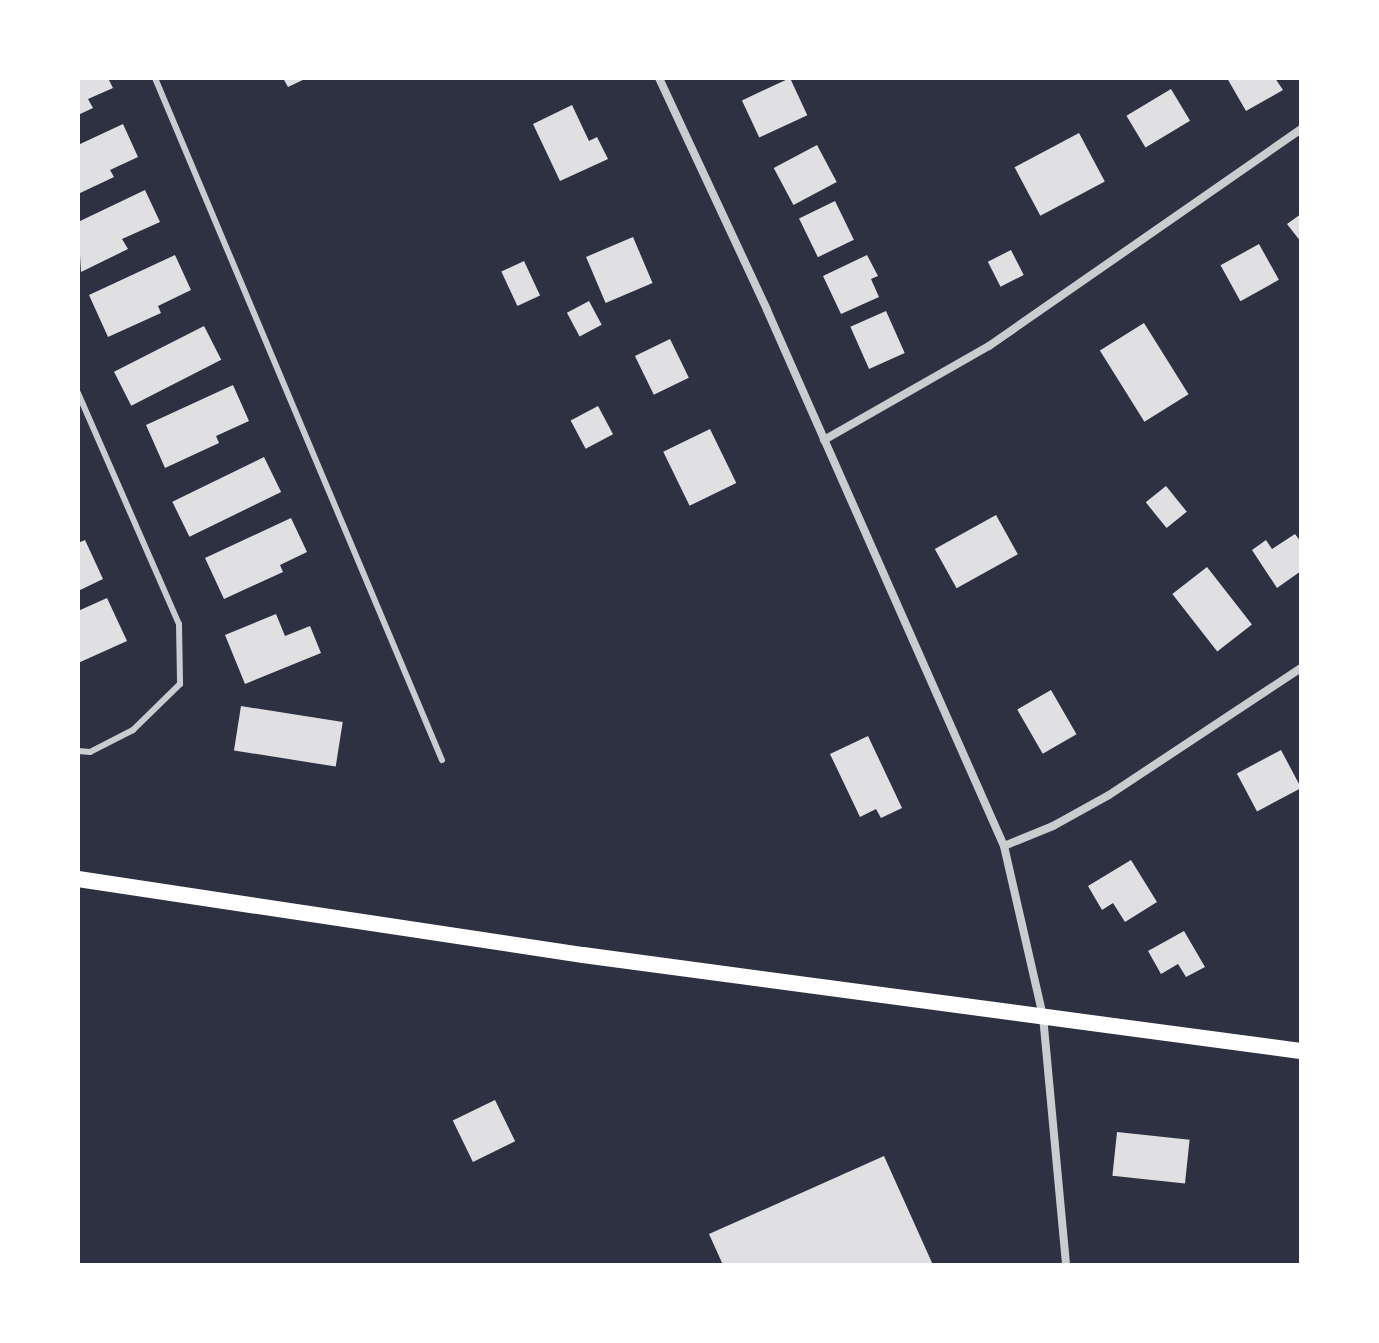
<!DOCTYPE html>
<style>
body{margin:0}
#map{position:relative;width:1379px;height:1343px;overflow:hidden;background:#2d3142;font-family:Roboto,sans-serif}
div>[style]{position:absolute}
.building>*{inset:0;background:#e0e0e3;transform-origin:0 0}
.service>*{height:6px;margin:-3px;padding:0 3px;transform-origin:3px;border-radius:3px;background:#caccd0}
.minor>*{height:8px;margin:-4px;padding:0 4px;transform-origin:4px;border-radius:4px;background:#caccd0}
.secondary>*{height:16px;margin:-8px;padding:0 8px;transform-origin:8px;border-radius:8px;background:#fff}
span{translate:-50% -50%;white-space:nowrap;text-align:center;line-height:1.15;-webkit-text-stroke:7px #fff;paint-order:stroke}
.frame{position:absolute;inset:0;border:80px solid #fff;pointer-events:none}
</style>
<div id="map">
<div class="building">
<i style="clip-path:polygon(78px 78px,108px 78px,113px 88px,88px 99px,93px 108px,78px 115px)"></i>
<i style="clip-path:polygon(283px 78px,307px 78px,288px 87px)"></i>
<i style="left:790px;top:78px;width:41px;height:53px;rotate:65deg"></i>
<i style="clip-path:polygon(1227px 78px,1275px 78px,1283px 90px,1246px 111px)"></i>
<i style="left:1171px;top:89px;width:37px;height:52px;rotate:59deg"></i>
<i style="clip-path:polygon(572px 105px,589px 141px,597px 137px,608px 159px,560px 181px,533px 124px)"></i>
<i style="clip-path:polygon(123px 124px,138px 157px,110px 170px,114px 177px,78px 194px,78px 145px)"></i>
<i style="left:1079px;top:133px;width:55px;height:73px;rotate:62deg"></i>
<i style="left:817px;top:145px;width:42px;height:49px;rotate:62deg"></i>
<i style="clip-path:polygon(145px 190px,160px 222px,122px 239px,128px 249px,81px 272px,78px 222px)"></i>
<i style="left:835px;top:201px;width:43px;height:40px;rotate:64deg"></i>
<i style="clip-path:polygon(1301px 214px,1301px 242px,1287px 224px)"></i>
<i style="left:633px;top:237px;width:50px;height:51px;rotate:67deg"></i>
<i style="left:1259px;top:244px;width:41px;height:44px;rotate:61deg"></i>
<i style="left:1011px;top:250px;width:28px;height:26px;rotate:63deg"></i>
<i style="clip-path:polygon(175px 255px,191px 290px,158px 306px,161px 313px,108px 337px,89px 295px)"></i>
<i style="clip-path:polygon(867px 255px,878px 276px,871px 279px,879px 297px,841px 314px,823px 276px)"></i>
<i style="left:524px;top:261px;width:38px;height:25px;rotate:65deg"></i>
<i style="left:589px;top:301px;width:27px;height:25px;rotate:62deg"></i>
<i style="left:886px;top:311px;width:46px;height:39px;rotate:66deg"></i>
<i style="left:1144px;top:323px;width:84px;height:52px;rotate:58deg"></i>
<i style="left:204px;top:326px;width:38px;height:101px;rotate:63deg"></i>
<i style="left:670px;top:339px;width:43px;height:39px;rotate:64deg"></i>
<i style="clip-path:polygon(233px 385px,249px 421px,216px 436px,219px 443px,165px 468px,146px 425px)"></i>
<i style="left:598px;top:406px;width:32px;height:31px;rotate:62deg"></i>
<i style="left:710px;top:429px;width:60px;height:52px;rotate:64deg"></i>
<i style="left:264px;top:457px;width:39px;height:102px;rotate:64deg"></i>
<i style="left:1166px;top:486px;width:33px;height:26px;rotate:51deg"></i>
<i style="left:996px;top:515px;width:45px;height:70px;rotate:61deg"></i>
<i style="clip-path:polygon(291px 518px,307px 552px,280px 565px,283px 572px,224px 599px,205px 558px)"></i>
<i style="clip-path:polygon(1295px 534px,1301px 542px,1301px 571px,1277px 588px,1252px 550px,1266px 540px,1272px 549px)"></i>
<i style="clip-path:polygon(85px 540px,103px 579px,78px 591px,78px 543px)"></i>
<i style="left:1207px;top:567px;width:73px;height:44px;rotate:52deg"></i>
<i style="clip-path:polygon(107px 598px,127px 641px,78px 663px,78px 611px)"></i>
<i style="clip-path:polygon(276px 614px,285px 636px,310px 626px,321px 653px,245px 684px,225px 635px)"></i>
<i style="left:1051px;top:690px;width:51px;height:39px;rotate:60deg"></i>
<i style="left:241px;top:706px;width:103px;height:45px;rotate:9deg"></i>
<i style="clip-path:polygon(868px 736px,902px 808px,881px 818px,876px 809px,860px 817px,830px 754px)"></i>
<i style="left:1281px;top:750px;width:43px;height:50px;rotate:62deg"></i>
<i style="clip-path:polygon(1131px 860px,1157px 902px,1125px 922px,1113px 903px,1102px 910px,1088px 886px)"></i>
<i style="clip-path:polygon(1184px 931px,1205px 967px,1186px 977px,1178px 964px,1161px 974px,1148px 951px)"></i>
<i style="left:495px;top:1100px;width:46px;height:47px;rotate:64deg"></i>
<i style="left:1117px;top:1132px;width:73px;height:44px;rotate:6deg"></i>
<i style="clip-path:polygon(884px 1156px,933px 1265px,723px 1265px,709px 1234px)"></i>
</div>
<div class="service">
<i style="left:155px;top:78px;width:740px;rotate:67.18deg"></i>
<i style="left:78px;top:393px;width:252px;rotate:66.4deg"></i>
<i style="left:179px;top:624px;width:60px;rotate:89deg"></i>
<i style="left:180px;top:684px;width:66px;rotate:135.6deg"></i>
<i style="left:133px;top:730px;width:48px;rotate:152.9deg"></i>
<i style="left:90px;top:752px;width:12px;rotate:-175deg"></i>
</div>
<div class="minor">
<i style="left:659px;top:78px;width:256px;rotate:65deg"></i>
<i style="left:767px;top:310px;width:586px;rotate:66.15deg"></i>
<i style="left:1004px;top:846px;width:174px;rotate:77.1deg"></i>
<i style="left:1043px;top:1016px;width:250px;rotate:84.7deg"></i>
<i style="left:824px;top:440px;width:190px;rotate:-29.7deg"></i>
<i style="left:989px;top:346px;width:380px;rotate:-34.8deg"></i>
<i style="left:1004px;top:846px;width:53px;rotate:-22.2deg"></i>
<i style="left:1053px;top:826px;width:64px;rotate:-29deg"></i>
<i style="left:1109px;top:795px;width:230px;rotate:-33.5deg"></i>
</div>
<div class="secondary">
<i style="left:78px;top:879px;width:511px;rotate:8.56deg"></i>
<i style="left:583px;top:955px;width:724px;rotate:7.62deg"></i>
</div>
<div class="frame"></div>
</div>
